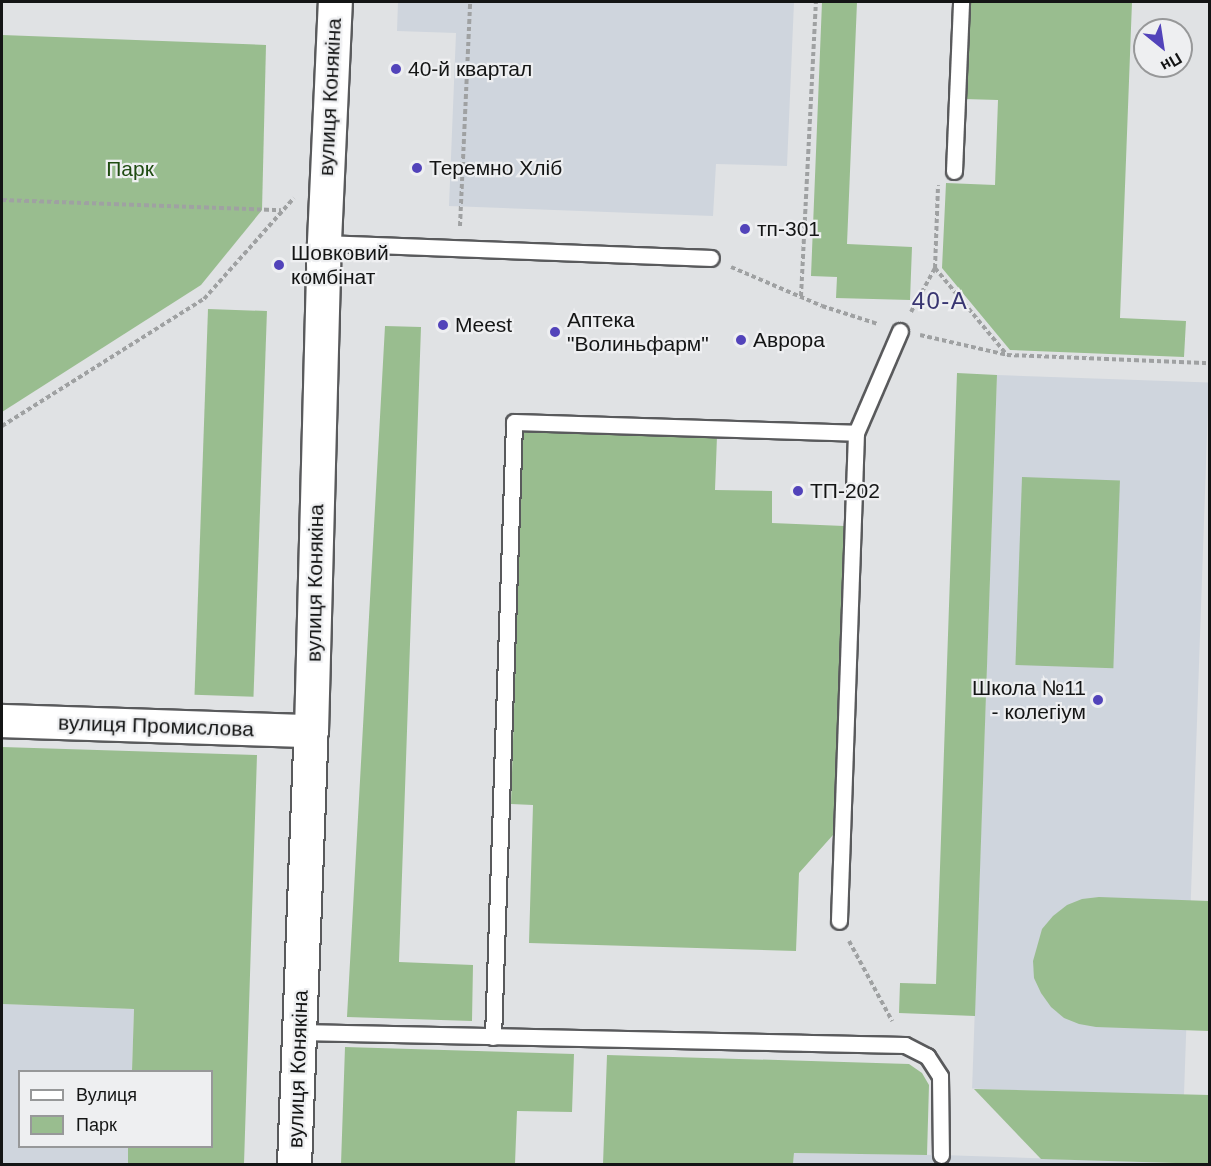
<!DOCTYPE html>
<meta charset="utf-8">
<style>
body{margin:0}
#map{position:relative;width:1211px;height:1166px;overflow:hidden;background:#e0e2e4;font-family:Arial,sans-serif}
div>[style]{position:absolute}
.built>*{inset:0;background:#cfd5dd;transform-origin:0 0}
.green>*{inset:0;background:#99bd8f;transform-origin:0 0}
.path>*{height:4px;margin-top:-2px;transform-origin:0;background:repeating-linear-gradient(90deg,#9fa1a2 0 4.5px,transparent 0 7.5px)}
.roads{filter:drop-shadow(2px 0 #595a5c) drop-shadow(-2px 0 #595a5c) drop-shadow(0 2px #595a5c) drop-shadow(0 -2px #595a5c)}
.service>*{height:15px;margin:-7.5px;padding:0 7.5px;transform-origin:7.5px;border-radius:7.5px;background:#fff}
.minor>*{height:32px;margin:-16px;padding:0 16px;transform-origin:16px;border-radius:16px;background:#fff}
.tertiary>*{height:33px;margin:-16.5px;padding:0 16.5px;transform-origin:16.5px;border-radius:16.5px;background:#fff}
.dots>*{width:16px;height:16px;translate:-50% -50%;box-sizing:border-box;border:3px solid #eeeff1;border-radius:50%}
span{translate:-50% -50%;white-space:nowrap;text-align:center;line-height:1.15;-webkit-text-stroke:4.5px #eeeff1;paint-order:stroke}
.poi-label{font-size:21px;color:#141515}
.left{translate:0 -50%;text-align:left}
.right{translate:-100% -50%;text-align:right}
.street-label{font-size:21px;color:#141515}
.park-label{font-size:21px;color:#1f4b11}
.quarter-label{font-size:24px;color:#383571;letter-spacing:1.5px}
.frame{position:absolute;inset:0;border:3px solid #141515;pointer-events:none}
.legend{position:absolute;left:18px;top:1070px;width:195px;height:78px;box-sizing:border-box;background:#eeeff1;border:2px solid #979899;margin:0;padding:8px 10px;list-style:none;font-size:18px;color:#141515}
.legend li{display:flex;align-items:center;gap:12px;height:30px}
.legend b{width:30px;border:2px solid #979899}
.north{position:absolute;left:1133px;top:18px;width:60px;height:60px;box-sizing:border-box;background:#eeeff1;border:2px solid #979899;border-radius:50%;rotate:150deg;font-size:16px;font-weight:700;line-height:24px;text-align:center;color:#141515}
.north::after{content:'';display:block;margin:auto;width:21px;height:27px;background:#5243ba;clip-path:polygon(50% 0,100% 100%,50% 72%,0 100%)}
</style>
<div id="map">
<div class="built">
<i style="clip-path:polygon(398px 2px,794px 2px,787px 166px,716px 164px,713px 216px,449px 206px,456px 33px,397px 31px)"></i>
<i style="left:997px;top:375px;width:212px;height:714px;rotate:2deg"></i>
<i style="clip-path:polygon(2px 1004px,134px 1009px,132px 1071px,20px 1072px,20px 1146px,128px 1147px,128px 1164px,2px 1164px)"></i>
<i style="clip-path:polygon(794px 1153px,941px 1155px,1207px 1164px,793px 1164px)"></i>
</div>
<div class="green">
<i style="clip-path:polygon(822px 2px,857px 2px,847px 244px,912px 247px,910px 300px,836px 298px,837px 277px,811px 276px)"></i>
<i style="clip-path:polygon(968px 2px,1132px 2px,1120px 318px,1186px 321px,1184px 357px,1010px 350px,942px 268px,946px 183px,995px 185px,998px 100px,964px 99px)"></i>
<i style="clip-path:polygon(2px 35px,266px 45px,262px 210px,201px 285px,2px 412px)"></i>
<i style="left:208px;top:309px;width:59px;height:386px;rotate:2deg"></i>
<i style="clip-path:polygon(385px 326px,421px 327px,399px 962px,473px 965px,472px 1021px,347px 1017px)"></i>
<i style="clip-path:polygon(957px 373px,997px 375px,975px 1016px,899px 1013px,900px 983px,936px 984px)"></i>
<i style="clip-path:polygon(523px 430px,717px 436px,715px 490px,772px 491px,772px 523px,844px 526px,833px 835px,799px 873px,796px 951px,529px 943px,533px 805px,511px 804px)"></i>
<i style="left:1022px;top:477px;width:98px;height:188px;rotate:2deg"></i>
<i style="clip-path:polygon(2px 747px,257px 755px,244px 1164px,128px 1164px,128px 1147px,212px 1146px,212px 1072px,132px 1071px,134px 1009px,2px 1004px)"></i>
<i style="clip-path:polygon(1099px 897px,1209px 901px,1209px 1031px,1096px 1027px,1079px 1024px,1064px 1018px,1051px 1007px,1041px 993px,1034px 978px,1033px 961px,1042px 929px,1053px 916px,1067px 905px,1082px 899px)"></i>
<i style="clip-path:polygon(345px 1047px,574px 1054px,572px 1112px,517px 1111px,515px 1164px,341px 1164px)"></i>
<i style="clip-path:polygon(607px 1055px,909px 1064px,922px 1073px,929px 1085px,927px 1155px,794px 1153px,793px 1164px,603px 1164px)"></i>
<i style="clip-path:polygon(974px 1089px,1209px 1095px,1209px 1164px,1041px 1159px)"></i>
</div>
<div class="path">
<i style="left:2px;top:200px;width:279px;rotate:2.1deg"></i>
<i style="left:460px;top:226px;width:224px;rotate:-87.4deg"></i>
<i style="left:731px;top:267px;width:99px;rotate:23.2deg"></i>
<i style="left:822px;top:306px;width:59px;rotate:17.8deg"></i>
<i style="left:935px;top:268px;width:113px;rotate:50.4deg"></i>
<i style="left:801px;top:296px;width:294px;rotate:-87.1deg"></i>
<i style="left:911px;top:312px;width:50px;rotate:-61.4deg"></i>
<i style="left:935px;top:268px;width:83px;rotate:-87.9deg"></i>
<i style="left:920px;top:335px;width:89px;rotate:12.9deg"></i>
<i style="left:1007px;top:355px;width:203px;rotate:2.3deg"></i>
<i style="left:2px;top:426px;width:239px;rotate:-32.2deg"></i>
<i style="left:204px;top:299px;width:135px;rotate:-48.3deg"></i>
<i style="left:849px;top:941px;width:91px;rotate:61.7deg"></i>
</div>
<div class="roads">
<div class="service">
<i style="left:954px;top:171px;width:169px;rotate:-87.6deg"></i>
<i style="left:324px;top:243px;width:387px;rotate:2.2deg"></i>
<i style="left:856px;top:433px;width:111px;rotate:-66.7deg"></i>
<i style="left:299px;top:1032px;width:606px;rotate:1.23deg"></i>
<i style="left:905px;top:1045px;width:25px;rotate:27deg"></i>
<i style="left:927px;top:1056px;width:24px;rotate:57deg"></i>
<i style="left:940px;top:1076px;width:79px;rotate:89.3deg"></i>
<i style="left:493px;top:1037px;width:615px;rotate:-88.04deg"></i>
<i style="left:514px;top:422px;width:342px;rotate:1.8deg"></i>
<i style="left:856px;top:433px;width:488px;rotate:92deg"></i>
</div>
<div class="minor">
<i style="left:2px;top:721px;width:309px;rotate:1.9deg"></i>
</div>
<div class="tertiary">
<i style="left:294px;top:1164px;width:433px;rotate:-87.8deg"></i>
<i style="left:311px;top:731px;width:468px;rotate:-88.5deg"></i>
<i style="left:323px;top:263px;width:261px;rotate:-87.4deg"></i>
</div>
</div>
<div class="dots">
<i style="left:396px;top:69px;background:#5243ba"></i>
<i style="left:417px;top:168px;background:#5243ba"></i>
<i style="left:745px;top:229px;background:#5243ba"></i>
<i style="left:279px;top:265px;background:#5243ba"></i>
<i style="left:443px;top:325px;background:#5243ba"></i>
<i style="left:555px;top:332px;background:#5243ba"></i>
<i style="left:741px;top:340px;background:#5243ba"></i>
<i style="left:798px;top:491px;background:#5243ba"></i>
<i style="left:1098px;top:700px;background:#5243ba"></i>
</div>
<div class="poi-label">
<span class="left" style="left:408px;top:69px">40-й квартал</span>
<span class="left" style="left:429px;top:168px">Теремно Хліб</span>
<span class="left" style="left:757px;top:229px">тп-301</span>
<span class="left" style="left:291px;top:265px">Шовковий<br>комбінат</span>
<span class="left" style="left:567px;top:332px">Аптека<br>"Волиньфарм"</span>
<span class="left" style="left:455px;top:325px">Meest</span>
<span class="left" style="left:753px;top:340px">Аврора</span>
<span class="left" style="left:810px;top:491px">ТП-202</span>
<span class="right" style="left:1086px;top:700px">Школа №11<br>- колегіум</span>
</div>
<div class="street-label">
<span style="left:330px;top:97px;rotate:-87deg">вулиця Конякіна</span>
<span style="left:315px;top:583px;rotate:-89deg">вулиця Конякіна</span>
<span style="left:156px;top:726px;rotate:2deg">вулиця Промислова</span>
<span style="left:298px;top:1069px;rotate:-88deg">вулиця Конякіна</span>
</div>
<div class="park-label">
<span style="left:130px;top:169px">Парк</span>
</div>
<div class="quarter-label">
<span style="left:940px;top:301px">40-А</span>
</div>
<div class="frame"></div>
<ul class="legend">
<li><b style="height:8px;background:#fff"></b>Вулиця</li>
<li><b style="height:16px;background:#99bd8f"></b>Парк</li>
</ul>
<div class="north">Пн</div>
</div>
